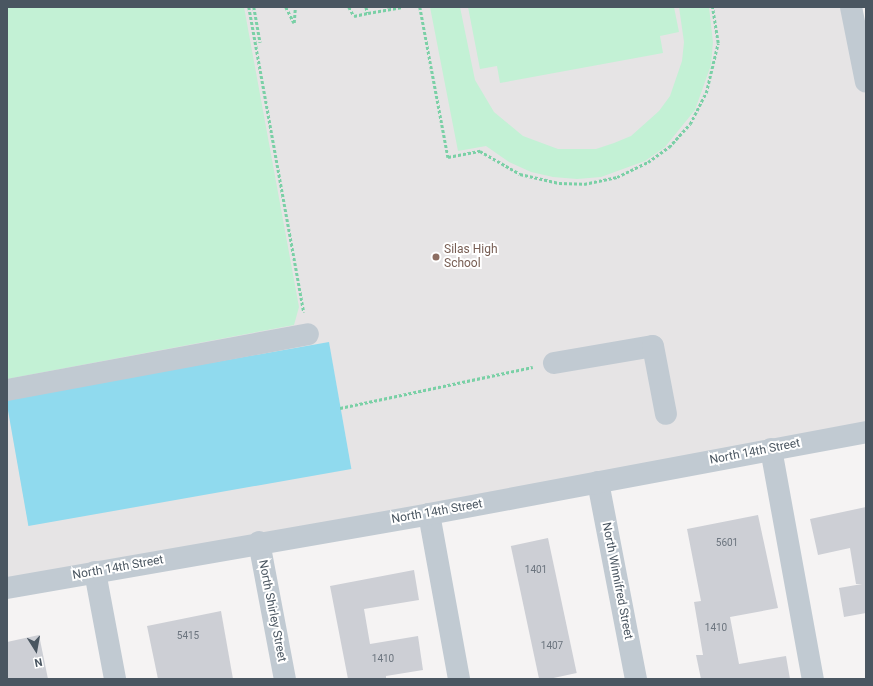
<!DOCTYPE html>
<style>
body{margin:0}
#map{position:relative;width:873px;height:686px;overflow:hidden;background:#f5f3f3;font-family:Roboto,sans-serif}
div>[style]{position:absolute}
.education>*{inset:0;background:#e6e4e5}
.green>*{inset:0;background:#c3f1d5}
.water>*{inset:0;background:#90daee;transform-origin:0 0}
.building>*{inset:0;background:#cdcfd5;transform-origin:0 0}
.path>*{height:2.5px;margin-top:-1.25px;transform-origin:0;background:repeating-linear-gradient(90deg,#7ad0a6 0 3px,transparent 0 5px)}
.minor>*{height:22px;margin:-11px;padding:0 11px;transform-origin:11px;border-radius:11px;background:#c1cad2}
.dots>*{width:11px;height:11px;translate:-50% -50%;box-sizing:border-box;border:2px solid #fff;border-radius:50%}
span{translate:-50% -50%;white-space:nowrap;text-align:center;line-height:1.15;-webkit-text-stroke:4px #fff;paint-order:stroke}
.number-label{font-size:10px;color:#6b747e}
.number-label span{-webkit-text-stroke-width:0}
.education-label{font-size:12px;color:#785e54}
.left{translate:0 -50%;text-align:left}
.street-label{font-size:12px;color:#4a5661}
.frame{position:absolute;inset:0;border:8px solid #4a5661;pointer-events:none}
.north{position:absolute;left:16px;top:630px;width:40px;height:40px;-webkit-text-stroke:3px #fff;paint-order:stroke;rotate:169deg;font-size:11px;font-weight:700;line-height:16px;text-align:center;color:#4a5661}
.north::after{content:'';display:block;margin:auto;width:14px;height:18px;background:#4a5661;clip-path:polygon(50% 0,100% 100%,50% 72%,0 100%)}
</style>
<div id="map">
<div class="education">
<i style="clip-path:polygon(7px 7px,851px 7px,866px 82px,866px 432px,7px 588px)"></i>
</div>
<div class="green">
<i style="clip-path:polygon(7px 7px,244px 7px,299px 307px,294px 325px,7px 379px)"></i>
<i style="clip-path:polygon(430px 7px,460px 7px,475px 80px,494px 112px,523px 136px,558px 149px,596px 149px,614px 143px,631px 136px,659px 111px,670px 96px,682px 61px,684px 42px,679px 7px,709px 7px,713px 42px,711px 65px,695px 110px,665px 147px,645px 161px,601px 177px,577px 179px,553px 177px,531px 172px,509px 162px,486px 146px,458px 151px)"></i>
<i style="clip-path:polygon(468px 7px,674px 7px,679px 32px,660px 36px,663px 53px,500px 83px,497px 66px,480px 69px)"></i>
</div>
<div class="water">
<i style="left:329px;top:342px;width:129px;height:328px;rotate:80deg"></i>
</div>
<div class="building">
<i style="clip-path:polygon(866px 507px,866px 613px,844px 617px,839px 588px,862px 584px,856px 584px,850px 548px,818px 555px,810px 519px)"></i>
<i style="clip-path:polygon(758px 515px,778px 608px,730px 617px,739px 664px,786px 656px,790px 679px,701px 679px,696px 655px,703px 655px,694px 602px,701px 601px,687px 529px)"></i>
<i style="left:548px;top:538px;width:138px;height:38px;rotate:78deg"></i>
<i style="clip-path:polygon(414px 570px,419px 600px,364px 609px,370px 644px,418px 636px,423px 670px,386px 676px,386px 679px,348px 679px,330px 586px)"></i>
<i style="clip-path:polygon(221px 611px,233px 679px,158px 679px,147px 626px)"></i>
<i style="clip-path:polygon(39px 635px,48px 679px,7px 679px,7px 642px)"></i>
</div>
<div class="path">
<i style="left:249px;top:7px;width:310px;rotate:79.8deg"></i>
<i style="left:254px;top:7px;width:36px;rotate:80deg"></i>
<i style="left:286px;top:7px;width:18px;rotate:63deg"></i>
<i style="left:294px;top:23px;width:16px;rotate:-86deg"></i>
<i style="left:349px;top:7px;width:10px;rotate:61deg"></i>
<i style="left:354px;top:16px;width:14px;rotate:-12deg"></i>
<i style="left:366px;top:7px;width:6px;rotate:72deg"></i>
<i style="left:368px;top:13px;width:35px;rotate:-10deg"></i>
<i style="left:420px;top:7px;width:153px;rotate:79.4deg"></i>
<i style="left:448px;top:157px;width:33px;rotate:-11deg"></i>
<i style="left:480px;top:151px;width:46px;rotate:29.9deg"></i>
<i style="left:520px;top:174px;width:40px;rotate:13deg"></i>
<i style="left:559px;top:183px;width:25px;rotate:2deg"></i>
<i style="left:584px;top:184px;width:34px;rotate:-12deg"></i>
<i style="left:617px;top:177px;width:34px;rotate:-26deg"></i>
<i style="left:648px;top:162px;width:26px;rotate:-36deg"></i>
<i style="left:669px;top:147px;width:31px;rotate:-48deg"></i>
<i style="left:690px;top:124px;width:35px;rotate:-63deg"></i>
<i style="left:706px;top:93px;width:51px;rotate:-76.5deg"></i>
<i style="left:718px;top:43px;width:36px;rotate:-99deg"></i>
<i style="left:340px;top:408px;width:197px;rotate:-12deg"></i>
</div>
<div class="minor">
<i style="left:851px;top:7px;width:76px;rotate:78.7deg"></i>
<i style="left:554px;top:363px;width:100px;rotate:-9.7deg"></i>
<i style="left:653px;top:346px;width:69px;rotate:79.2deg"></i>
<i style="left:7px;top:390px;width:306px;rotate:-10.5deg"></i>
<i style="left:771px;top:449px;width:234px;rotate:79.7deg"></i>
<i style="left:598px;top:482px;width:201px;rotate:79.1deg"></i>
<i style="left:429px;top:514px;width:168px;rotate:79.7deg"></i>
<i style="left:259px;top:542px;width:139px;rotate:79.3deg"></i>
<i style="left:95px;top:572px;width:109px;rotate:79.4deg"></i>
<i style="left:7px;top:588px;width:428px;rotate:-9.9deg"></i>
<i style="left:429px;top:514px;width:445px;rotate:-10.6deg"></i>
</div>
<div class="dots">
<i style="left:436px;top:257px;background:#8d6e63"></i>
</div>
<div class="number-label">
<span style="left:727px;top:543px">5601</span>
<span style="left:536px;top:570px">1401</span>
<span style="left:716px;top:628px">1410</span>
<span style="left:188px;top:636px">5415</span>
<span style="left:552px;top:646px">1407</span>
<span style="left:383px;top:659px">1410</span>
</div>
<div class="education-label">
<span class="left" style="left:444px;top:257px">Silas High<br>School</span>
</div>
<div class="street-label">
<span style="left:755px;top:452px;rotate:-11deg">North 14th Street</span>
<span style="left:437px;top:512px;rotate:-10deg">North 14th Street</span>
<span style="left:118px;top:568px;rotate:-10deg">North 14th Street</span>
<span style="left:617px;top:581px;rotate:79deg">North Winnifred Street</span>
<span style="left:272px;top:611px;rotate:79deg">North Shirley Street</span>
</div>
<div class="frame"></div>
<div class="north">N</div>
</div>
